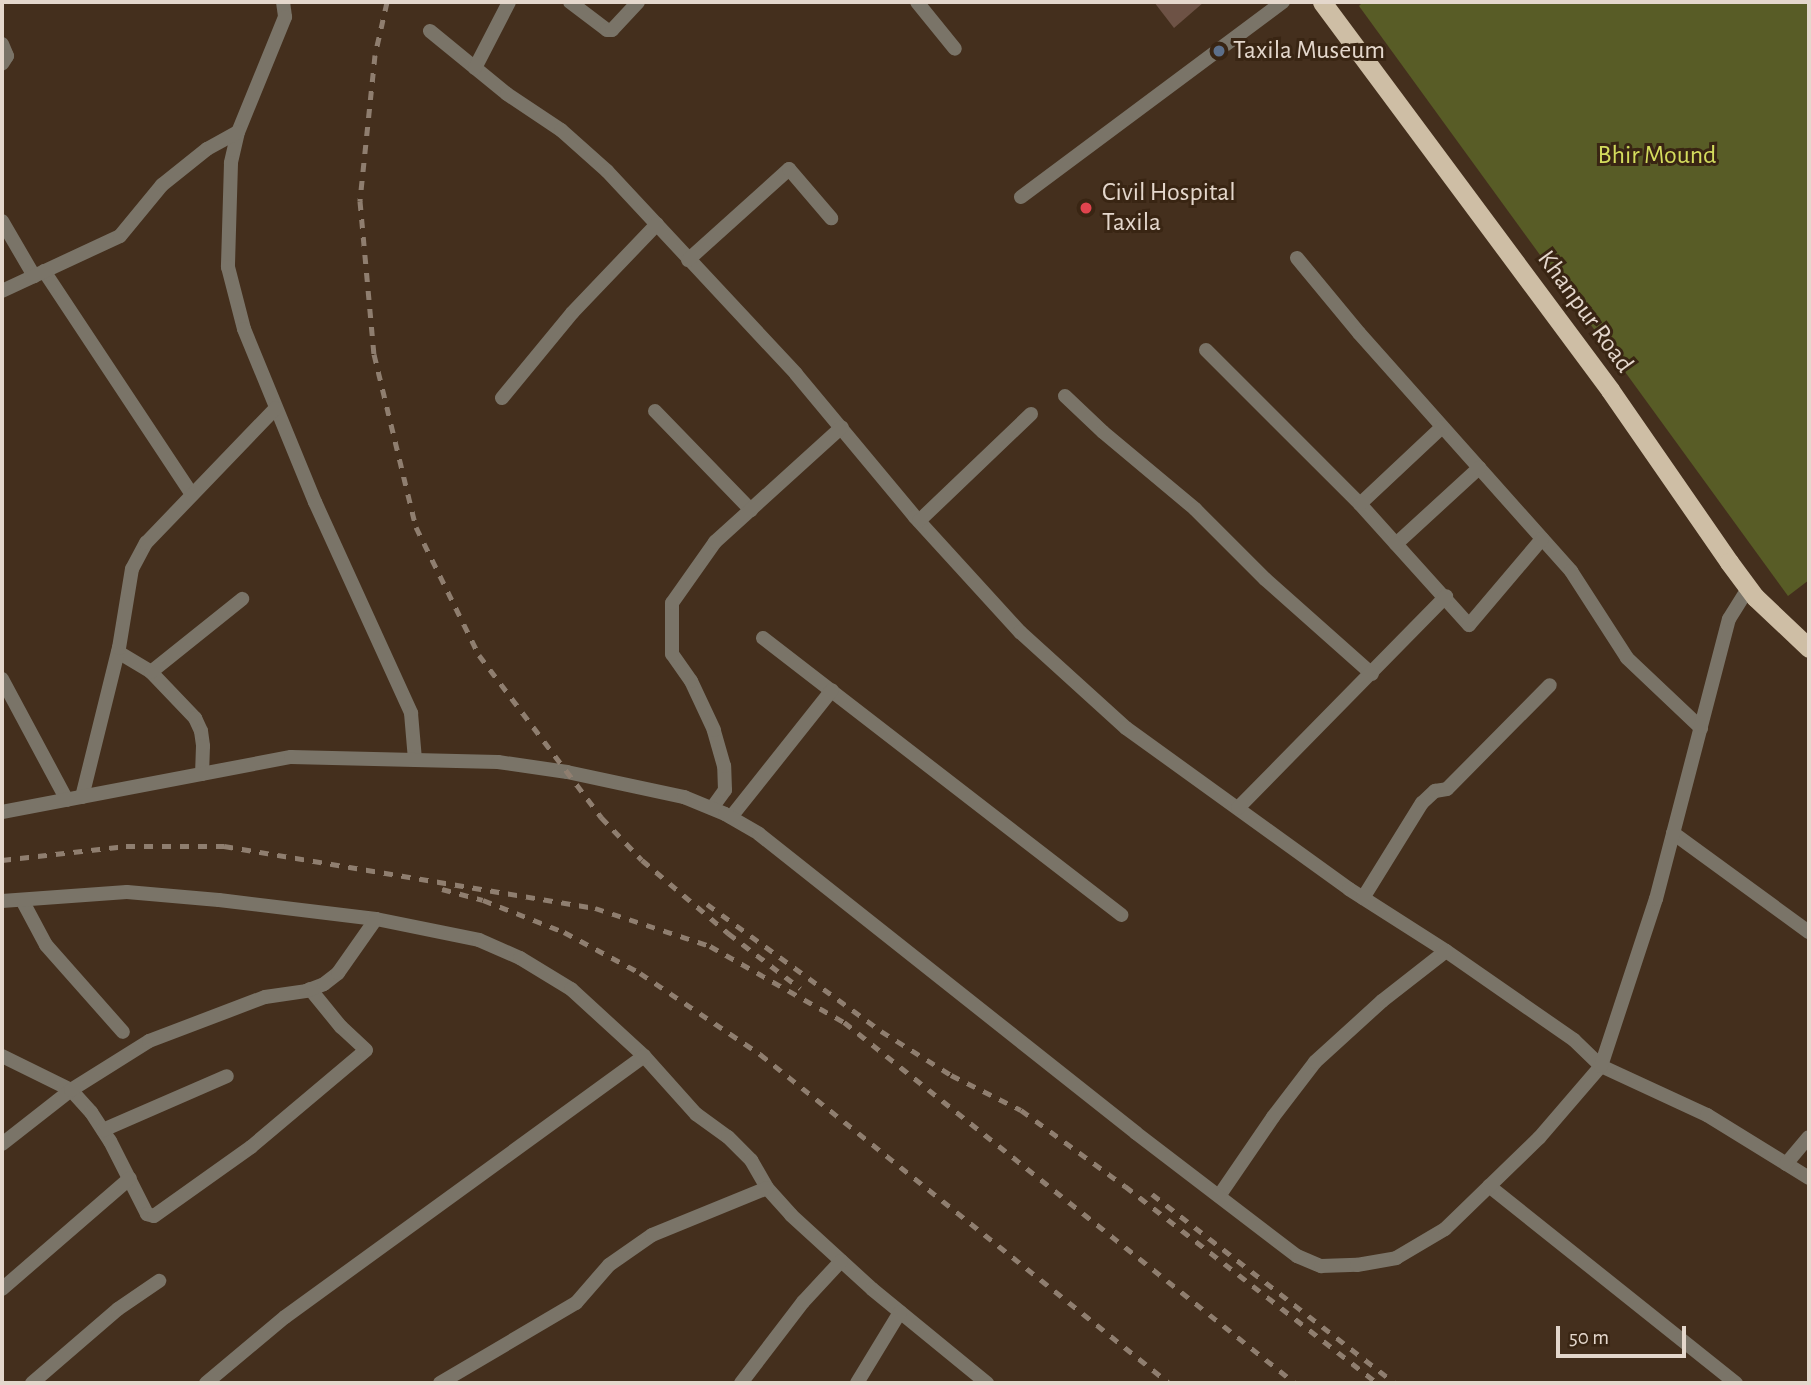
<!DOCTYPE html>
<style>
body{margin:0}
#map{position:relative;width:1811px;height:1385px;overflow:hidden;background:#442f1d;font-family:"Alegreya Sans",sans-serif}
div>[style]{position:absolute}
.green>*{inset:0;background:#585c26}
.building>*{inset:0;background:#6d5245}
.minor>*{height:14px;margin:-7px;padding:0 7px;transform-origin:7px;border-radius:7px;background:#7a7468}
.tertiary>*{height:14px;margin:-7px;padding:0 7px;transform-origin:7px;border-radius:7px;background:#7a7468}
.trunk>*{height:19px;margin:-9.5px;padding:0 9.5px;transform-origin:9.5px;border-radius:9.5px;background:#cebea5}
.rail>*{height:5px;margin-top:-2.5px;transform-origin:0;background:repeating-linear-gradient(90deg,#8f7e6f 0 9px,transparent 0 18px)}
.dots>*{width:19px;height:19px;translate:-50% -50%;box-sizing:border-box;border:4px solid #392513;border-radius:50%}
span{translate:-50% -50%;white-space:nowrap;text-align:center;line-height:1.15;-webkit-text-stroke:6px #392513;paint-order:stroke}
.poi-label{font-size:26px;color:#e4d7cc}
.left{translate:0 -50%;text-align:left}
.park-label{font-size:26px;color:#d4dc5d}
.street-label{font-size:26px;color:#e4d7cc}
.frame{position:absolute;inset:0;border:4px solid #e4d7cc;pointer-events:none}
.scale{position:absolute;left:1556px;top:1326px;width:130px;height:32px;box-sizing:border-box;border:4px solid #e4d7cc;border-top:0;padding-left:9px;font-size:21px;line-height:24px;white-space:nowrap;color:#e4d7cc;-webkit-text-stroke:5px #392513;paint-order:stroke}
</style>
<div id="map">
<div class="green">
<i style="clip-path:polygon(1363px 2px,1809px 2px,1809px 580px,1788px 596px,1359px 6px)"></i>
</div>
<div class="building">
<i style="clip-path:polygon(1154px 2px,1204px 2px,1174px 28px)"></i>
</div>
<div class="minor">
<i style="left:283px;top:2px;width:15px;rotate:82deg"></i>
<i style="left:285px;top:17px;width:124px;rotate:112.2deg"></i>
<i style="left:238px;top:132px;width:32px;rotate:103deg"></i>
<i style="left:231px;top:163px;width:104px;rotate:91.7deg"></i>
<i style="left:228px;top:267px;width:64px;rotate:75.5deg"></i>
<i style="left:244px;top:329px;width:187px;rotate:67.7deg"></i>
<i style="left:315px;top:502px;width:232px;rotate:65.5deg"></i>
<i style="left:411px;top:713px;width:47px;rotate:85.1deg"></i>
<i style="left:570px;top:2px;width:46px;rotate:37.1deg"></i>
<i style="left:607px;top:30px;width:5px"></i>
<i style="left:612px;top:30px;width:38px;rotate:-47deg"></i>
<i style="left:917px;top:2px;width:60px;rotate:51deg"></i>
<i style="left:430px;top:31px;width:99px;rotate:39.3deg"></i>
<i style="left:507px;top:94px;width:65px;rotate:33.7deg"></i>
<i style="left:561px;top:130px;width:62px;rotate:41.7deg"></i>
<i style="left:607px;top:171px;width:277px;rotate:47deg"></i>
<i style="left:796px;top:374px;width:186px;rotate:50.2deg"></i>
<i style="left:915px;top:517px;width:156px;rotate:47.6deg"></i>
<i style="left:1020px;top:632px;width:143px;rotate:42.2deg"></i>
<i style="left:1126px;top:728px;width:275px;rotate:35.8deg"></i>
<i style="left:1349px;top:889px;width:115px;rotate:32.6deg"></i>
<i style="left:1446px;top:951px;width:156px;rotate:34.8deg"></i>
<i style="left:1574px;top:1040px;width:37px;rotate:44deg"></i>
<i style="left:1601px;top:1066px;width:117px;rotate:24.8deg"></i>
<i style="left:1707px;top:1115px;width:120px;rotate:31.7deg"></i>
<i style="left:2px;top:44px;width:13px;rotate:67deg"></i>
<i style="left:7px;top:56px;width:9px;rotate:122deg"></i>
<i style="left:475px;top:68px;width:74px;rotate:-62.7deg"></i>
<i style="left:1021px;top:197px;width:327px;rotate:-36.7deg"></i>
<i style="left:2px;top:221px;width:64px;rotate:59.8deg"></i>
<i style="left:1297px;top:258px;width:97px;rotate:50.4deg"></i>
<i style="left:1359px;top:333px;width:319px;rotate:48.3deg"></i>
<i style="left:1571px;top:571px;width:103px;rotate:57.2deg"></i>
<i style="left:1627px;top:658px;width:102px;rotate:43.4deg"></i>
<i style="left:688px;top:260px;width:136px;rotate:-42deg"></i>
<i style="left:789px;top:169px;width:65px;rotate:49.4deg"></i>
<i style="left:44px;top:271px;width:268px;rotate:56.5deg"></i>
<i style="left:2px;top:291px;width:130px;rotate:-25deg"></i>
<i style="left:120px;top:236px;width:66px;rotate:-50.5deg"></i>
<i style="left:162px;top:185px;width:58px;rotate:-38.7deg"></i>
<i style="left:207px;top:149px;width:35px;rotate:-29deg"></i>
<i style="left:1206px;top:350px;width:218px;rotate:45deg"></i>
<i style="left:1360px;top:504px;width:163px;rotate:48deg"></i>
<i style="left:1469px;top:625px;width:113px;rotate:-49.7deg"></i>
<i style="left:1065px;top:396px;width:52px;rotate:43.5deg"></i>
<i style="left:1103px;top:432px;width:120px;rotate:39.9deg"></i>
<i style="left:1195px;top:509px;width:99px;rotate:45deg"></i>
<i style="left:1265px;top:579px;width:143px;rotate:41.6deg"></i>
<i style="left:502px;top:398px;width:110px;rotate:-50.5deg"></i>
<i style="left:572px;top:313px;width:123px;rotate:-46.3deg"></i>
<i style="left:655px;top:411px;width:138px;rotate:45.9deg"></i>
<i style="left:1360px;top:504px;width:112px;rotate:-43.2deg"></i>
<i style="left:919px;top:521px;width:155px;rotate:-43.7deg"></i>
<i style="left:1396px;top:544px;width:113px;rotate:-42.5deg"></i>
<i style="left:763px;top:638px;width:453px;rotate:37.7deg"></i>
<i style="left:118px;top:652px;width:39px;rotate:31deg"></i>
<i style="left:151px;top:672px;width:64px;rotate:46.3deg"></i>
<i style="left:195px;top:718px;width:14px;rotate:65deg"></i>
<i style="left:201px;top:731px;width:15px;rotate:82deg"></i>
<i style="left:203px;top:746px;width:28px;rotate:92deg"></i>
<i style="left:151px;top:672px;width:117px;rotate:-38.7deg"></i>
<i style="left:2px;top:679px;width:137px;rotate:61.8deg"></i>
<i style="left:82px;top:797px;width:154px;rotate:-76.1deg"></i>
<i style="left:119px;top:648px;width:80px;rotate:-80.7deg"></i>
<i style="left:132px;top:569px;width:30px;rotate:-62deg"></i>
<i style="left:146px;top:543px;width:187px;rotate:-46.1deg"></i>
<i style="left:712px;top:808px;width:22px;rotate:-54deg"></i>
<i style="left:725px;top:790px;width:24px;rotate:-92deg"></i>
<i style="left:724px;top:766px;width:37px;rotate:-106deg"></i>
<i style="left:714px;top:730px;width:54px;rotate:-115.1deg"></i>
<i style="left:691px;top:681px;width:33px;rotate:-125deg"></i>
<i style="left:672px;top:654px;width:51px;rotate:-90deg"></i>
<i style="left:672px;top:603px;width:75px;rotate:-54.8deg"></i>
<i style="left:715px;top:542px;width:171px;rotate:-42.2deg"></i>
<i style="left:1238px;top:808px;width:297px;rotate:-45.5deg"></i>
<i style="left:731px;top:817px;width:162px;rotate:-51.5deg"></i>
<i style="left:1673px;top:833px;width:168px;rotate:36.1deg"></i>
<i style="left:1363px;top:898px;width:112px;rotate:-58.2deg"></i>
<i style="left:1422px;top:803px;width:18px;rotate:-43deg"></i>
<i style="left:1435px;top:791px;width:12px;rotate:-9deg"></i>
<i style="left:1447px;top:789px;width:146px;rotate:-45.3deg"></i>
<i style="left:22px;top:900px;width:51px;rotate:61.9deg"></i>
<i style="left:46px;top:945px;width:116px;rotate:48.5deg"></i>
<i style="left:2px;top:901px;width:125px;rotate:-4.1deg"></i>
<i style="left:127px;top:892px;width:92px;rotate:5deg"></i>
<i style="left:219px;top:900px;width:158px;rotate:6.9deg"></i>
<i style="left:376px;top:919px;width:105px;rotate:11.5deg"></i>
<i style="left:479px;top:940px;width:45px;rotate:23.7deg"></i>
<i style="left:520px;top:958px;width:60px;rotate:31.3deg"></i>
<i style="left:571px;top:989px;width:99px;rotate:42.5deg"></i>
<i style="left:644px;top:1056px;width:78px;rotate:48.1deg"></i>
<i style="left:696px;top:1114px;width:39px;rotate:36deg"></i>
<i style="left:728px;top:1137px;width:33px;rotate:45deg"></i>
<i style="left:751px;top:1160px;width:32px;rotate:60deg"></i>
<i style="left:767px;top:1188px;width:36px;rotate:48deg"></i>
<i style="left:791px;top:1215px;width:110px;rotate:42.4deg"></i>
<i style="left:872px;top:1289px;width:149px;rotate:39.3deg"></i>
<i style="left:2px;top:1056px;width:77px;rotate:26.2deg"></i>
<i style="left:71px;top:1090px;width:30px;rotate:48deg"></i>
<i style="left:91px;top:1112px;width:35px;rotate:57deg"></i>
<i style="left:110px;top:1141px;width:82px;rotate:63.1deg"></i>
<i style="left:147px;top:1214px;width:7px;rotate:16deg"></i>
<i style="left:154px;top:1216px;width:119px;rotate:-35.4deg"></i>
<i style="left:251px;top:1147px;width:150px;rotate:-40.1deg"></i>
<i style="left:366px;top:1050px;width:34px;rotate:-137deg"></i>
<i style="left:341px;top:1027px;width:49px;rotate:-129.2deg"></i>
<i style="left:103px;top:1130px;width:135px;rotate:-23.5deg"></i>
<i style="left:2px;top:1144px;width:88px;rotate:-38deg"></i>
<i style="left:71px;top:1090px;width:92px;rotate:-32.1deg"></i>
<i style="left:149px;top:1041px;width:124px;rotate:-20.8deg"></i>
<i style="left:265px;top:997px;width:41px;rotate:-8.3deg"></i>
<i style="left:306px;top:991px;width:19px;rotate:-21deg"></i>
<i style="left:324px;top:984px;width:18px;rotate:-38deg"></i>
<i style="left:338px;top:973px;width:66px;rotate:-54.9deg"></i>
<i style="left:1786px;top:1164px;width:35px;rotate:-50deg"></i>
<i style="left:1489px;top:1186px;width:316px;rotate:38.6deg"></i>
<i style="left:1219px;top:1196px;width:96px;rotate:-55.6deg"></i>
<i style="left:1273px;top:1117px;width:69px;rotate:-52.6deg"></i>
<i style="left:1315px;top:1062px;width:91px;rotate:-42.3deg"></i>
<i style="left:1382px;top:1001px;width:81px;rotate:-38deg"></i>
<i style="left:2px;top:1289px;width:169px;rotate:-40.9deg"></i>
<i style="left:32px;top:1383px;width:113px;rotate:-40.7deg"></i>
<i style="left:118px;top:1309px;width:50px;rotate:-34.3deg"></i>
<i style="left:206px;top:1383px;width:103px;rotate:-39.9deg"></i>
<i style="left:285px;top:1317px;width:444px;rotate:-36deg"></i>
<i style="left:440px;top:1383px;width:158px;rotate:-30.5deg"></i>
<i style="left:576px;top:1303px;width:50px;rotate:-49deg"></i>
<i style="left:609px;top:1265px;width:52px;rotate:-34.9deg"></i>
<i style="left:652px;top:1235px;width:124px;rotate:-22.2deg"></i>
<i style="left:741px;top:1383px;width:102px;rotate:-52.6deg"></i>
<i style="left:803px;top:1302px;width:56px;rotate:-47.2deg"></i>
<i style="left:857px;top:1383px;width:83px;rotate:-58.8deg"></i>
</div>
<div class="tertiary">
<i style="left:2px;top:812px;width:294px;rotate:-10.8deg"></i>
<i style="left:291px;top:757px;width:207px;rotate:1.4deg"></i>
<i style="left:498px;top:762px;width:70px;rotate:8.2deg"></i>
<i style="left:567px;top:772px;width:120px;rotate:12.1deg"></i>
<i style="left:684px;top:797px;width:44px;rotate:22.5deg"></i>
<i style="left:725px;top:814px;width:39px;rotate:30deg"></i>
<i style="left:759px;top:834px;width:481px;rotate:38.4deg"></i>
<i style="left:1136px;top:1133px;width:203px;rotate:37.4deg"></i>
<i style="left:1297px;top:1256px;width:26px;rotate:23deg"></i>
<i style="left:1321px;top:1266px;width:36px;rotate:-2deg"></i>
<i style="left:1357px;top:1265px;width:40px;rotate:-10deg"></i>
<i style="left:1396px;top:1258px;width:57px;rotate:-30.6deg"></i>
<i style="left:1445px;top:1229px;width:131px;rotate:-44.1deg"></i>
<i style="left:1539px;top:1138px;width:95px;rotate:-49.3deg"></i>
<i style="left:1601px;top:1066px;width:176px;rotate:-71.8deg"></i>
<i style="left:1656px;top:899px;width:289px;rotate:-75.4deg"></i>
<i style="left:1729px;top:619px;width:36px;rotate:-58deg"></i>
</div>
<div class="trunk">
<i style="left:1322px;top:2px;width:483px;rotate:53.4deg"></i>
<i style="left:1610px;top:390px;width:209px;rotate:55.3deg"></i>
<i style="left:1729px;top:562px;width:44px;rotate:53.4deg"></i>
<i style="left:1755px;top:597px;width:74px;rotate:43.4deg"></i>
</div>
<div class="rail">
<i style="left:387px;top:2px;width:54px;rotate:102.8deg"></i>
<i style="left:375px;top:55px;width:147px;rotate:95.9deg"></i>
<i style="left:360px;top:201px;width:154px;rotate:84.8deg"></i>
<i style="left:374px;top:354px;width:178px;rotate:76.4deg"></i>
<i style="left:416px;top:527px;width:143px;rotate:63.8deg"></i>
<i style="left:479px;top:655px;width:203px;rotate:53deg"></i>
<i style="left:601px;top:817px;width:59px;rotate:46.4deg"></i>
<i style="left:642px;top:860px;width:113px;rotate:40.3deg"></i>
<i style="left:728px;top:933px;width:91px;rotate:37.4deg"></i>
<i style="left:2px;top:860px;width:125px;rotate:-6.4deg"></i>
<i style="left:126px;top:846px;width:98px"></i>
<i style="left:224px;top:846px;width:376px;rotate:9.5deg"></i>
<i style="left:595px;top:908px;width:121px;rotate:18.3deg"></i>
<i style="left:710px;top:946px;width:154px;rotate:29.6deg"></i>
<i style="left:844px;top:1022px;width:578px;rotate:38.68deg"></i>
<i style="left:442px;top:889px;width:42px;rotate:15deg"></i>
<i style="left:483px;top:900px;width:87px;rotate:21.6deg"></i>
<i style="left:564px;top:932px;width:86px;rotate:28.3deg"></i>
<i style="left:640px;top:973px;width:145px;rotate:34deg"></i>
<i style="left:760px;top:1054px;width:525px;rotate:38.81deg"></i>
<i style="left:707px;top:904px;width:215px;rotate:36.1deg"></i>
<i style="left:881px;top:1031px;width:83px;rotate:32.2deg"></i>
<i style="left:951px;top:1075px;width:78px;rotate:26.6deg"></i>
<i style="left:1021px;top:1110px;width:129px;rotate:36.2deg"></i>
<i style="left:1125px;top:1186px;width:320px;rotate:38deg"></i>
<i style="left:1152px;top:1194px;width:308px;rotate:37.9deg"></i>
</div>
<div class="dots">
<i style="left:1219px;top:51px;background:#5c6f8a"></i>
<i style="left:1086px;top:208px;background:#e0444e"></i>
</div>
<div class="poi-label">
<span class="left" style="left:1233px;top:51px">Taxila Museum</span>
<span class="left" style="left:1102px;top:208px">Civil Hospital<br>Taxila</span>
</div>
<div class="park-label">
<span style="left:1657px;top:156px">Bhir Mound</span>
</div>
<div class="street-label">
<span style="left:1585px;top:312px;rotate:54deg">Khanpur Road</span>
</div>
<div class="frame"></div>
<div class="scale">50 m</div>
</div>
